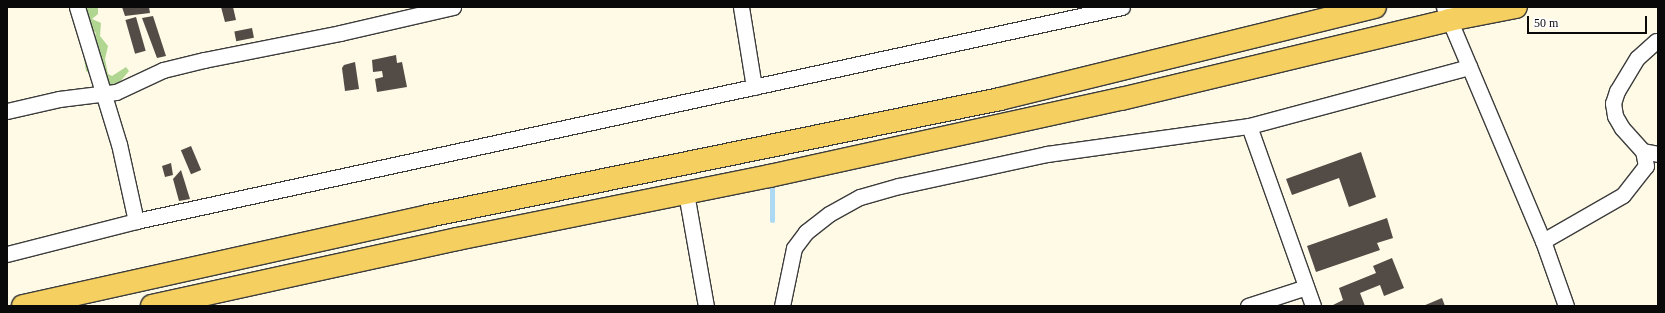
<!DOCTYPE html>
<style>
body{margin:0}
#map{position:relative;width:1665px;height:313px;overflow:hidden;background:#fefae6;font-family:"Times New Roman",serif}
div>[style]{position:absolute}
.forest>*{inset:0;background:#b1d692}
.stream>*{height:5px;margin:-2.5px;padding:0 2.5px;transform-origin:2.5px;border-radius:2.5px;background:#add9f4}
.building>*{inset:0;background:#524b46;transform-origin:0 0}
.roads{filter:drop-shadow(1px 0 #3c3c3c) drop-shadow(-1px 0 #3c3c3c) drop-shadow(0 1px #3c3c3c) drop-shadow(0 -1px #3c3c3c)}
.minor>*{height:15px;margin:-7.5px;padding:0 7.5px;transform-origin:7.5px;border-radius:7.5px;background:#fff}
.primary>*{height:22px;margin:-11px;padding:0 11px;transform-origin:11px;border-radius:11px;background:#f5d060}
span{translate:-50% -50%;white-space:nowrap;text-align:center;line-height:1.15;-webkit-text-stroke:4px #fff;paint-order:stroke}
.frame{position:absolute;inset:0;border:8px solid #090909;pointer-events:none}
.scale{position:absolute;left:1527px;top:16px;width:120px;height:18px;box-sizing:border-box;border:2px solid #090909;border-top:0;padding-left:5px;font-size:12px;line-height:14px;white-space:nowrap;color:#090909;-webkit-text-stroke:3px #fff;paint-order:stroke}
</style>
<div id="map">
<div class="forest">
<i style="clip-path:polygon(77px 7px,98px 7px,98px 14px,92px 19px,101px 23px,100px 36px,108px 46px,105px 59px,108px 74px,112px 76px,126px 67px,129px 71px,113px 90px,86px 71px,82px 47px,93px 38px,96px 33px,89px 28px)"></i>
</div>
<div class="stream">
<i style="left:772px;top:220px;width:34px;rotate:-90deg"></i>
</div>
<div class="building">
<i style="clip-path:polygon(122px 7px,149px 7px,150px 13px,125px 16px)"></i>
<i style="clip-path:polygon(221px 7px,233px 7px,236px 20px,225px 22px)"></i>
<i style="clip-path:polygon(153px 16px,166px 56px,157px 58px,142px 18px)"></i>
<i style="left:136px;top:17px;width:35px;height:11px;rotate:74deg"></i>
<i style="left:252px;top:28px;width:10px;height:18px;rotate:79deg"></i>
<i style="clip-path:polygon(396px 55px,397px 63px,402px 62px,407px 87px,377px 92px,375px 79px,383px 77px,382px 71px,373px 72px,372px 60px)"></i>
<i style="clip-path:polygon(355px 62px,359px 89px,345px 91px,342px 68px,344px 65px)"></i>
<i style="left:191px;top:146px;width:26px;height:11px;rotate:67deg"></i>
<i style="clip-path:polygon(1361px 152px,1376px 197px,1349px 207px,1339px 178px,1292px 195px,1286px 179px)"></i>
<i style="clip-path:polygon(171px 163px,173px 175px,165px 177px,162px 166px)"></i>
<i style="clip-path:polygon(181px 170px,190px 199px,179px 201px,173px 179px)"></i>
<i style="clip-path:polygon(1387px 218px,1393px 238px,1377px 243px,1380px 250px,1316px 272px,1307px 246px)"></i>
<i style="clip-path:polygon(1392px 258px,1404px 288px,1384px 296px,1380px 285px,1360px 293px,1365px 306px,1331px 306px,1343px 300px,1339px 288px,1376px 273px,1373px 266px)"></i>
<i style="clip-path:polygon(1442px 298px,1445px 306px,1423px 306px)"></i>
</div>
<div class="roads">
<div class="minor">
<i style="left:77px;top:7px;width:143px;rotate:73deg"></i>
<i style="left:119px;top:144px;width:79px;rotate:77.6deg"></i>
<i style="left:741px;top:7px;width:81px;rotate:80.8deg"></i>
<i style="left:1444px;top:7px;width:254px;rotate:67.1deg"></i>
<i style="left:1543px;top:241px;width:69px;rotate:70.5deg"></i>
<i style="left:1656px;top:41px;width:25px;rotate:138deg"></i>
<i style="left:1637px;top:58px;width:39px;rotate:121deg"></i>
<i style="left:1617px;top:91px;width:13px;rotate:108deg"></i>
<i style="left:1613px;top:103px;width:13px;rotate:81deg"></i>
<i style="left:1615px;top:116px;width:14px;rotate:60deg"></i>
<i style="left:1622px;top:128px;width:31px;rotate:48deg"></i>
<i style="left:1643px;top:151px;width:15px;rotate:11deg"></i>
<i style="left:7px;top:111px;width:53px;rotate:-13deg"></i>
<i style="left:59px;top:99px;width:57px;rotate:-7deg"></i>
<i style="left:116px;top:92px;width:52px;rotate:-25.1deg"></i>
<i style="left:163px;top:70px;width:42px;rotate:-13.7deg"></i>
<i style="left:204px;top:60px;width:139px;rotate:-11.2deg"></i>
<i style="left:340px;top:33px;width:116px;rotate:-13deg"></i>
<i style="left:1249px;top:126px;width:191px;rotate:70.4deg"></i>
<i style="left:686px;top:193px;width:115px;rotate:80deg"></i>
<i style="left:1543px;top:241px;width:92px;rotate:-29.9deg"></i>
<i style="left:1623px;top:195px;width:37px;rotate:-52deg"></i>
<i style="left:1646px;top:166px;width:15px;rotate:-101deg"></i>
<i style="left:7px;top:254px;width:133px;rotate:-14.3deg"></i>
<i style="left:136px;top:221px;width:1009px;rotate:-12.25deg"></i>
<i style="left:782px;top:306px;width:59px;rotate:-78.3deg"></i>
<i style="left:794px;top:248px;width:20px;rotate:-53deg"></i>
<i style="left:806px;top:232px;width:29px;rotate:-38deg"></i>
<i style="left:829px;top:214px;width:35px;rotate:-29deg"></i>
<i style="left:860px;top:197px;width:41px;rotate:-15.8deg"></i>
<i style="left:899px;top:186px;width:151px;rotate:-12.2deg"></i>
<i style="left:1047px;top:154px;width:204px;rotate:-7.9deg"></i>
<i style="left:1249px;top:126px;width:228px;rotate:-15deg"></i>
<i style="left:1248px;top:306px;width:61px;rotate:-18.1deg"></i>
</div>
<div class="primary">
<i style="left:23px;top:306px;width:415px;rotate:-12.5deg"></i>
<i style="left:428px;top:216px;width:584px;rotate:-11.56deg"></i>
<i style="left:1000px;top:99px;width:386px;rotate:-13.8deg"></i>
<i style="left:152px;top:306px;width:312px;rotate:-12.4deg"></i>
<i style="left:457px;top:239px;width:319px;rotate:-11.4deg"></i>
<i style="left:770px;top:176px;width:359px;rotate:-12.4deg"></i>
<i style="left:1121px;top:99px;width:337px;rotate:-13.5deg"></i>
<i style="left:1449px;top:20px;width:68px;rotate:-11deg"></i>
</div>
</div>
<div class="frame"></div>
<div class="scale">50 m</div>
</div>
